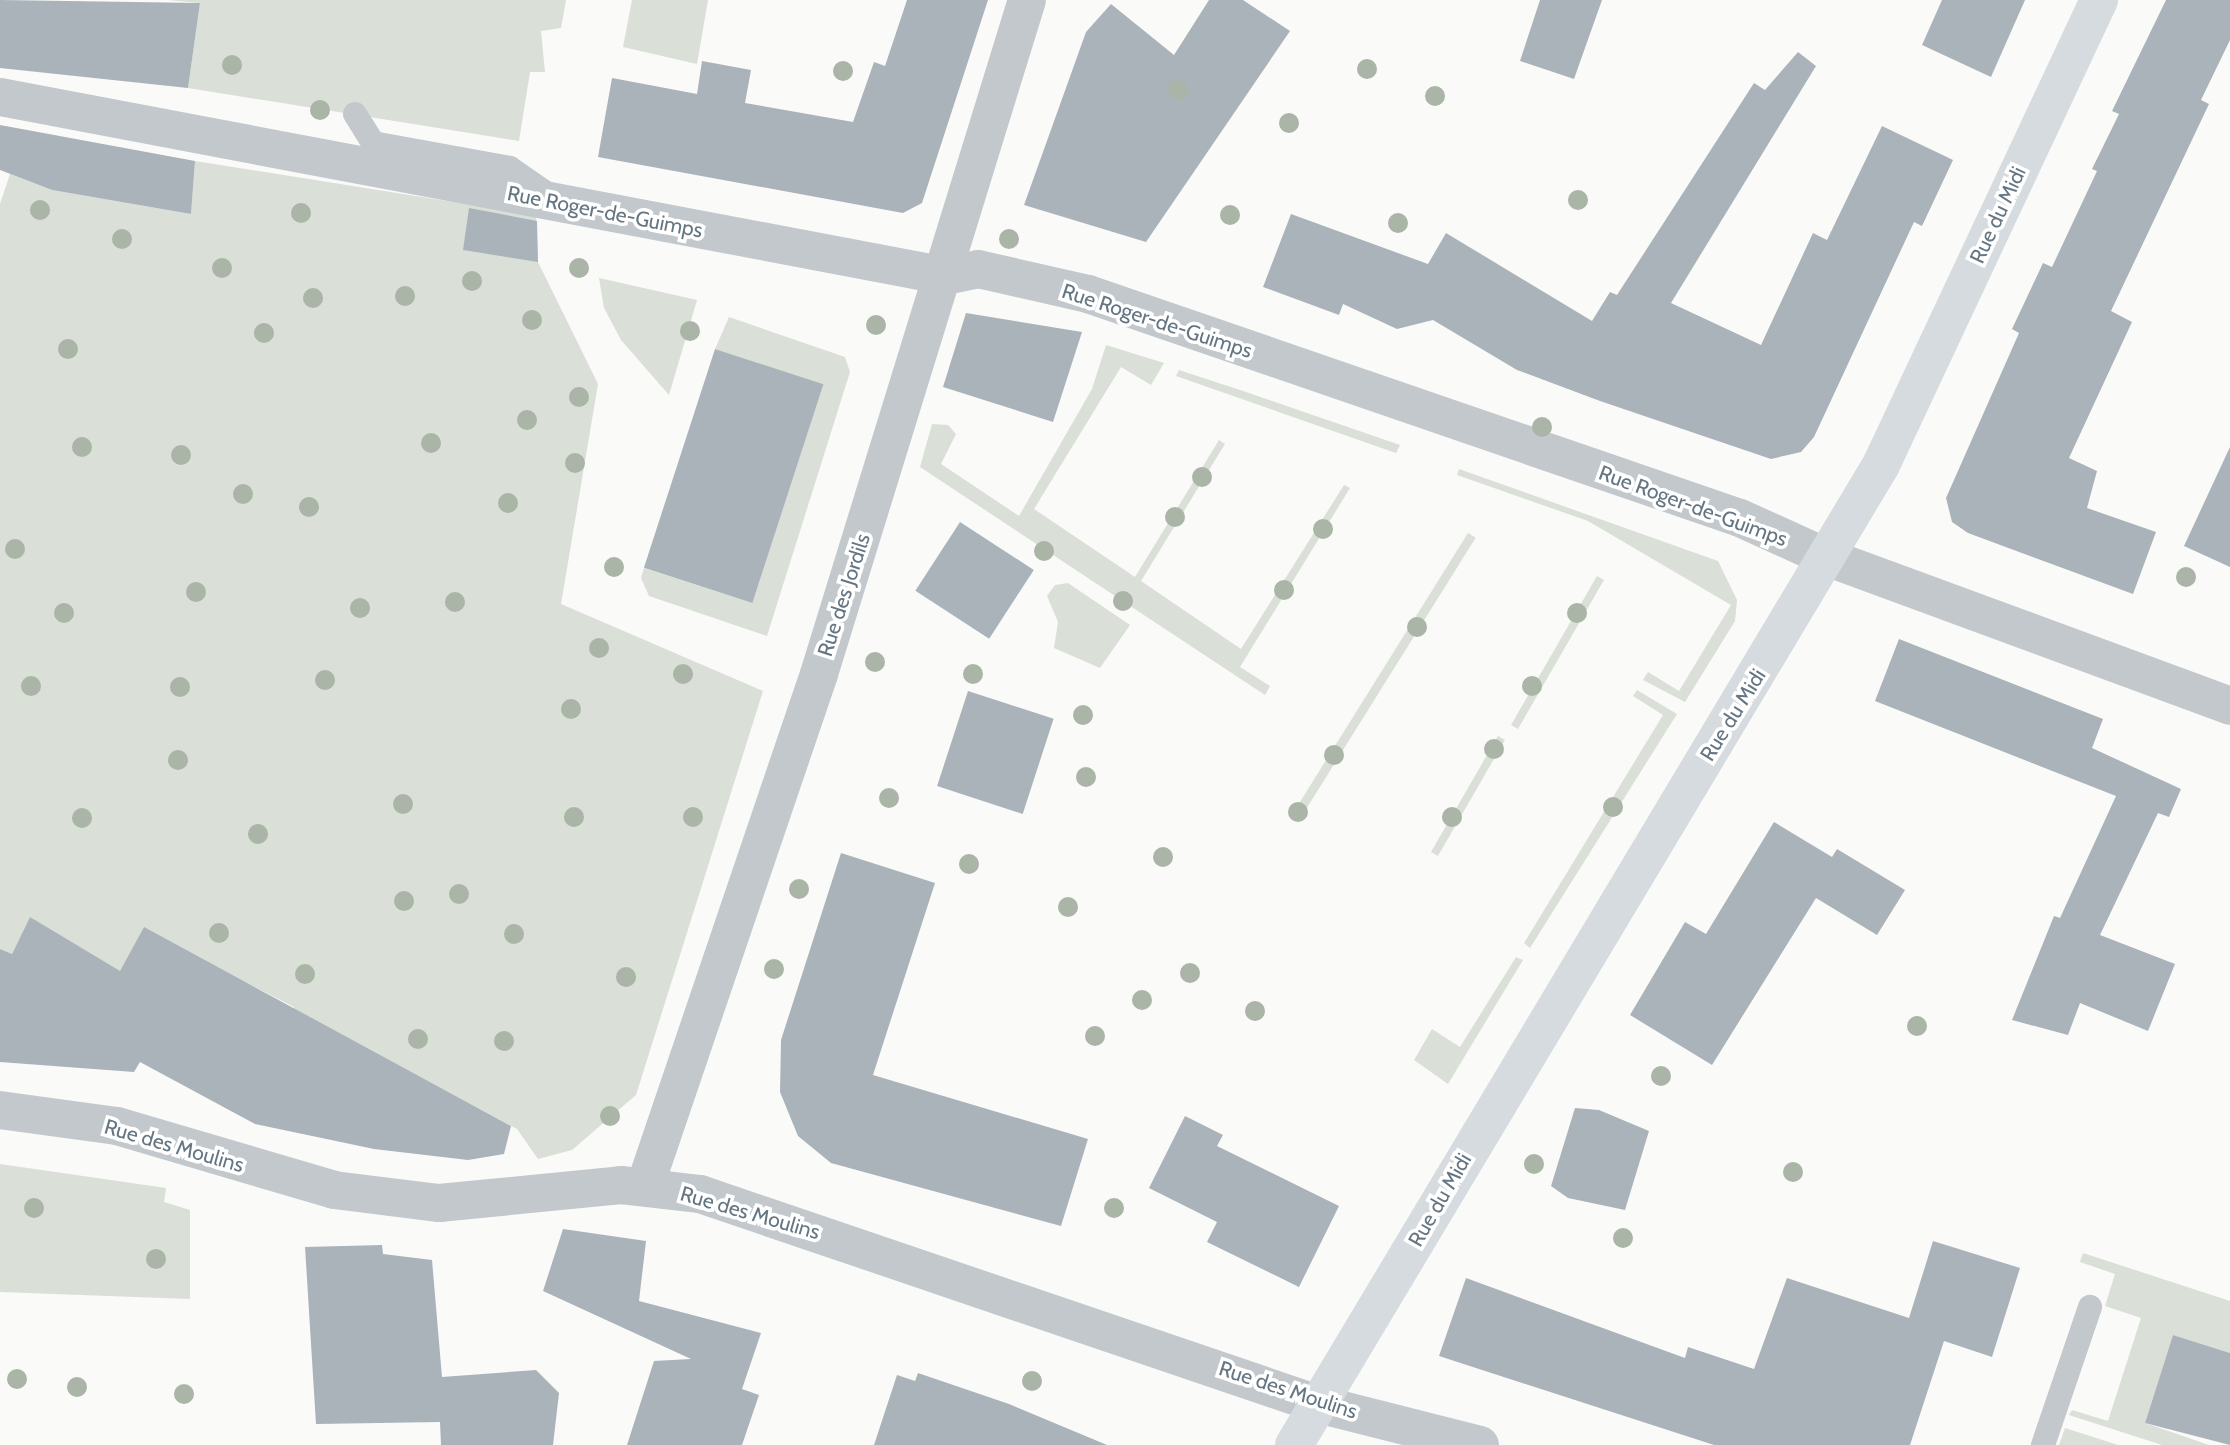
<!DOCTYPE html>
<style>
body{margin:0}
#map{position:relative;width:2230px;height:1445px;overflow:hidden;background:#fafaf8;font-family:Cabin,sans-serif}
div>[style]{position:absolute}
.green>*{inset:0;background:#dadfd7;transform-origin:0 0}
.building>*{inset:0;background:#aab3b9;transform-origin:0 0}
.service>*{height:24px;margin:-12px;padding:0 12px;transform-origin:12px;border-radius:12px;background:#c3c8cc}
.minor>*{height:38px;margin:-19px;padding:0 19px;transform-origin:19px;border-radius:19px;background:#c3c8cc}
.tertiary>*{height:38px;margin:-19px;padding:0 19px;transform-origin:19px;border-radius:19px;background:#c3c8cc}
.secondary>*{height:38px;margin:-19px;padding:0 19px;transform-origin:19px;border-radius:19px;background:#d6dbdf}
.trees>*{width:20px;height:20px;margin:-10px;border-radius:50%;background:#aab4a7}
span{translate:-50% -50%;white-space:nowrap;text-align:center;line-height:1.15;-webkit-text-stroke:7px #fff;paint-order:stroke}
.street-label{font-size:21px;color:#657683}
</style>
<div id="map">
<div class="green">
<i style="clip-path:polygon(168px 0,566px 0,561px 28px,541px 31px,545px 72px,530px 72px,519px 141px,188px 88px,200px 3px)"></i>
<i style="clip-path:polygon(632px 0,708px 0,697px 64px,623px 47px)"></i>
<i style="clip-path:polygon(195px 161px,536px 215px,538px 262px,598px 384px,561px 604px,763px 691px,636px 1095px,572px 1150px,538px 1159px,517px 1129px,332px 1030px,283px 1026px,294px 1007px,198px 958px,117px 977px,30px 917px,12px 954px,0 949px,0 204px,10px 174px,52px 190px,191px 214px)"></i>
<i style="clip-path:polygon(599px 278px,697px 300px,669px 395px,621px 340px,604px 308px)"></i>
<i style="clip-path:polygon(729px 317px,845px 357px,850px 372px,767px 636px,649px 596px,641px 578px,644px 568px,752px 603px,823px 385px,715px 349px)"></i>
<i style="clip-path:polygon(1106px 345px,1164px 363px,1151px 385px,1121px 367px,1034px 509px,1135px 577px,1219px 440px,1225px 444px,1141px 581px,1241px 649px,1344px 485px,1350px 488px,1240px 667px,1270px 686px,1265px 695px,920px 467px,932px 424px,948px 425px,956px 434px,941px 464px,1019px 516px,1092px 389px)"></i>
<i style="clip-path:polygon(1179px 370px,1243px 391px,1400px 445px,1396px 453px,1176px 376px)"></i>
<i style="clip-path:polygon(1459px 469px,1718px 561px,1737px 600px,1735px 621px,1685px 702px,1643px 680px,1648px 672px,1679px 691px,1731px 605px,1588px 521px,1457px 475px)"></i>
<i style="left:1468px;top:533px;width:9px;height:331px;rotate:32deg"></i>
<i style="left:1597px;top:576px;width:8px;height:172px;rotate:30deg"></i>
<i style="clip-path:polygon(1068px 583px,1130px 625px,1100px 668px,1054px 648px,1058px 622px,1047px 596px,1055px 585px)"></i>
<i style="clip-path:polygon(1637px 690px,1677px 714px,1530px 948px,1524px 943px,1663px 715px,1633px 696px)"></i>
<i style="left:1498px;top:736px;width:8px;height:134px;rotate:30deg"></i>
<i style="clip-path:polygon(1516px 957px,1523px 960px,1448px 1084px,1414px 1060px,1432px 1029px,1460px 1047px)"></i>
<i style="clip-path:polygon(0 1164px,166px 1188px,164px 1202px,190px 1210px,190px 1299px,0 1292px)"></i>
<i style="clip-path:polygon(2083px 1253px,2230px 1301px,2230px 1353px,2173px 1335px,2145px 1423px,2209px 1445px,2162px 1445px,2069px 1415px,2072px 1410px,2108px 1421px,2141px 1318px,2105px 1306px,2115px 1274px,2080px 1262px)"></i>
<i style="clip-path:polygon(2065px 1428px,2118px 1445px,2059px 1445px)"></i>
</div>
<div class="building">
<i style="clip-path:polygon(0 0,200px 3px,188px 88px,0 68px)"></i>
<i style="clip-path:polygon(907px 0,988px 0,922px 203px,903px 213px,598px 157px,612px 78px,697px 94px,702px 61px,751px 70px,745px 103px,853px 122px,874px 62px,885px 66px)"></i>
<i style="clip-path:polygon(1209px 0,1243px 0,1290px 31px,1146px 242px,1024px 205px,1086px 32px,1111px 4px,1174px 55px)"></i>
<i style="clip-path:polygon(1540px 0,1602px 0,1574px 79px,1520px 61px)"></i>
<i style="clip-path:polygon(1942px 0,2025px 0,1991px 77px,1922px 45px)"></i>
<i style="clip-path:polygon(2166px 0,2230px 0,2230px 40px,2201px 100px,2209px 104px,2111px 311px,2132px 322px,2069px 458px,2097px 471px,2087px 508px,2156px 532px,2133px 594px,1968px 533px,1952px 522px,1946px 498px,2019px 333px,2012px 329px,2043px 263px,2052px 267px,2097px 171px,2092px 169px,2119px 114px,2112px 111px)"></i>
<i style="clip-path:polygon(1798px 52px,1816px 66px,1671px 303px,1761px 345px,1813px 233px,1827px 240px,1882px 126px,1953px 160px,1922px 226px,1914px 222px,1814px 437px,1801px 452px,1771px 459px,1600px 401px,1517px 370px,1433px 320px,1397px 329px,1343px 304px,1339px 315px,1263px 287px,1291px 214px,1428px 264px,1446px 233px,1592px 321px,1610px 292px,1617px 295px,1754px 83px,1765px 90px)"></i>
<i style="clip-path:polygon(0 125px,195px 161px,191px 214px,52px 190px,0 170px)"></i>
<i style="clip-path:polygon(469px 208px,537px 221px,538px 262px,463px 250px)"></i>
<i style="clip-path:polygon(966px 313px,1082px 332px,1053px 422px,943px 387px)"></i>
<i style="left:715px;top:349px;width:114px;height:230px;rotate:18deg"></i>
<i style="clip-path:polygon(2230px 447px,2230px 567px,2184px 546px)"></i>
<i style="left:960px;top:522px;width:88px;height:82px;rotate:33deg"></i>
<i style="clip-path:polygon(1899px 639px,2103px 719px,2092px 748px,2181px 789px,2169px 817px,2158px 813px,2100px 935px,2175px 964px,2148px 1031px,2080px 1003px,2068px 1035px,2012px 1020px,2054px 916px,2060px 918px,2116px 796px,1875px 701px)"></i>
<i style="left:968px;top:691px;width:90px;height:100px;rotate:18deg"></i>
<i style="clip-path:polygon(1774px 822px,1832px 857px,1837px 849px,1905px 890px,1877px 935px,1816px 898px,1712px 1065px,1630px 1015px,1685px 922px,1706px 934px)"></i>
<i style="clip-path:polygon(841px 853px,935px 883px,873px 1075px,1088px 1139px,1061px 1226px,831px 1163px,798px 1136px,780px 1092px,781px 1040px)"></i>
<i style="clip-path:polygon(30px 917px,120px 971px,144px 927px,511px 1126px,504px 1154px,468px 1160px,374px 1149px,255px 1124px,140px 1062px,134px 1072px,0 1062px,0 949px,12px 954px)"></i>
<i style="clip-path:polygon(1575px 1108px,1599px 1110px,1649px 1131px,1625px 1210px,1568px 1198px,1551px 1186px)"></i>
<i style="clip-path:polygon(1185px 1116px,1223px 1135px,1217px 1146px,1339px 1206px,1299px 1287px,1207px 1242px,1217px 1222px,1149px 1188px)"></i>
<i style="clip-path:polygon(563px 1229px,646px 1241px,639px 1301px,761px 1333px,742px 1389px,759px 1395px,742px 1445px,627px 1445px,654px 1361px,691px 1359px,543px 1291px)"></i>
<i style="clip-path:polygon(1933px 1241px,2020px 1268px,1992px 1357px,1944px 1341px,1910px 1445px,1714px 1445px,1439px 1356px,1466px 1278px,1685px 1358px,1688px 1347px,1754px 1369px,1787px 1278px,1909px 1318px)"></i>
<i style="clip-path:polygon(382px 1245px,383px 1254px,432px 1260px,442px 1377px,536px 1370px,559px 1393px,553px 1445px,441px 1445px,440px 1422px,316px 1424px,305px 1247px)"></i>
<i style="clip-path:polygon(2173px 1335px,2230px 1353px,2230px 1445px,2145px 1423px)"></i>
<i style="clip-path:polygon(918px 1373px,1009px 1404px,1107px 1445px,874px 1445px,897px 1375px,915px 1381px)"></i>
</div>
<div class="service">
<i style="left:355px;top:114px;width:34px;rotate:58deg"></i>
<i style="left:373px;top:143px;width:139px;rotate:10.3deg"></i>
<i style="left:510px;top:168px;width:47px;rotate:34.7deg"></i>
<i style="left:2043px;top:1445px;width:146px;rotate:-71.2deg"></i>
</div>
<div class="minor">
<i style="left:0;top:97px;width:963px;rotate:10.71deg"></i>
<i style="left:946px;top:276px;width:33px;rotate:-12deg"></i>
<i style="left:978px;top:269px;width:113px;rotate:12.8deg"></i>
<i style="left:1088px;top:294px;width:689px;rotate:18.96deg"></i>
<i style="left:1740px;top:518px;width:94px;rotate:24.4deg"></i>
<i style="left:1826px;top:557px;width:431px;rotate:20.2deg"></i>
<i style="left:645px;top:1186px;width:541px;rotate:-71.23deg"></i>
<i style="left:819px;top:674px;width:705px;rotate:-72.85deg"></i>
<i style="left:1318px;top:1404px;width:167px;rotate:14.2deg"></i>
</div>
<div class="tertiary">
<i style="left:0;top:1110px;width:118px;rotate:7.8deg"></i>
<i style="left:117px;top:1126px;width:226px;rotate:16.4deg"></i>
<i style="left:334px;top:1190px;width:106px;rotate:7.1deg"></i>
<i style="left:439px;top:1203px;width:183px;rotate:-5.6deg"></i>
<i style="left:621px;top:1185px;width:80px;rotate:6.5deg"></i>
<i style="left:700px;top:1194px;width:653px;rotate:18.77deg"></i>
</div>
<div class="secondary">
<i style="left:1294px;top:1445px;width:1142px;rotate:-59.08deg"></i>
<i style="left:1881px;top:465px;width:514px;rotate:-64.88deg"></i>
</div>
<div class="trees">
<i style="left:232px;top:65px"></i>
<i style="left:1367px;top:69px"></i>
<i style="left:843px;top:71px"></i>
<i style="left:1178px;top:90px"></i>
<i style="left:1435px;top:96px"></i>
<i style="left:320px;top:110px"></i>
<i style="left:1289px;top:123px"></i>
<i style="left:1578px;top:200px"></i>
<i style="left:40px;top:210px"></i>
<i style="left:301px;top:213px"></i>
<i style="left:1230px;top:215px"></i>
<i style="left:1398px;top:223px"></i>
<i style="left:122px;top:239px"></i>
<i style="left:1009px;top:239px"></i>
<i style="left:222px;top:268px"></i>
<i style="left:579px;top:268px"></i>
<i style="left:472px;top:281px"></i>
<i style="left:405px;top:296px"></i>
<i style="left:313px;top:298px"></i>
<i style="left:532px;top:320px"></i>
<i style="left:876px;top:325px"></i>
<i style="left:690px;top:331px"></i>
<i style="left:264px;top:333px"></i>
<i style="left:68px;top:349px"></i>
<i style="left:579px;top:397px"></i>
<i style="left:527px;top:420px"></i>
<i style="left:1542px;top:427px"></i>
<i style="left:431px;top:443px"></i>
<i style="left:82px;top:447px"></i>
<i style="left:181px;top:455px"></i>
<i style="left:575px;top:463px"></i>
<i style="left:1202px;top:477px"></i>
<i style="left:243px;top:494px"></i>
<i style="left:508px;top:503px"></i>
<i style="left:309px;top:507px"></i>
<i style="left:1175px;top:517px"></i>
<i style="left:1323px;top:529px"></i>
<i style="left:15px;top:549px"></i>
<i style="left:1044px;top:551px"></i>
<i style="left:614px;top:567px"></i>
<i style="left:2186px;top:577px"></i>
<i style="left:1284px;top:590px"></i>
<i style="left:196px;top:592px"></i>
<i style="left:1123px;top:601px"></i>
<i style="left:455px;top:602px"></i>
<i style="left:360px;top:608px"></i>
<i style="left:64px;top:613px"></i>
<i style="left:1577px;top:613px"></i>
<i style="left:1417px;top:627px"></i>
<i style="left:599px;top:648px"></i>
<i style="left:875px;top:662px"></i>
<i style="left:683px;top:674px"></i>
<i style="left:973px;top:674px"></i>
<i style="left:325px;top:680px"></i>
<i style="left:31px;top:686px"></i>
<i style="left:1532px;top:686px"></i>
<i style="left:180px;top:687px"></i>
<i style="left:571px;top:709px"></i>
<i style="left:1083px;top:715px"></i>
<i style="left:1494px;top:749px"></i>
<i style="left:1334px;top:755px"></i>
<i style="left:178px;top:760px"></i>
<i style="left:1086px;top:777px"></i>
<i style="left:889px;top:798px"></i>
<i style="left:403px;top:804px"></i>
<i style="left:1613px;top:807px"></i>
<i style="left:1298px;top:812px"></i>
<i style="left:574px;top:817px"></i>
<i style="left:693px;top:817px"></i>
<i style="left:1452px;top:817px"></i>
<i style="left:82px;top:818px"></i>
<i style="left:258px;top:834px"></i>
<i style="left:1163px;top:857px"></i>
<i style="left:969px;top:864px"></i>
<i style="left:799px;top:889px"></i>
<i style="left:459px;top:894px"></i>
<i style="left:404px;top:901px"></i>
<i style="left:1068px;top:907px"></i>
<i style="left:219px;top:933px"></i>
<i style="left:514px;top:934px"></i>
<i style="left:774px;top:969px"></i>
<i style="left:1190px;top:973px"></i>
<i style="left:305px;top:974px"></i>
<i style="left:626px;top:977px"></i>
<i style="left:1142px;top:1000px"></i>
<i style="left:1255px;top:1011px"></i>
<i style="left:1917px;top:1026px"></i>
<i style="left:1095px;top:1036px"></i>
<i style="left:418px;top:1039px"></i>
<i style="left:504px;top:1041px"></i>
<i style="left:1661px;top:1076px"></i>
<i style="left:610px;top:1116px"></i>
<i style="left:1534px;top:1164px"></i>
<i style="left:1793px;top:1172px"></i>
<i style="left:34px;top:1208px"></i>
<i style="left:1114px;top:1208px"></i>
<i style="left:1623px;top:1238px"></i>
<i style="left:156px;top:1259px"></i>
<i style="left:17px;top:1379px"></i>
<i style="left:1032px;top:1381px"></i>
<i style="left:77px;top:1387px"></i>
<i style="left:184px;top:1394px"></i>
</div>
<div class="street-label">
<span style="left:605px;top:212px;rotate:11deg">Rue Roger-de-Guimps</span>
<span style="left:1998px;top:215px;rotate:-65deg">Rue du Midi</span>
<span style="left:1157px;top:321px;rotate:18deg">Rue Roger-de-Guimps</span>
<span style="left:1693px;top:506px;rotate:20deg">Rue Roger-de-Guimps</span>
<span style="left:844px;top:595px;rotate:-72deg">Rue des Jordils</span>
<span style="left:1733px;top:715px;rotate:-58deg">Rue du Midi</span>
<span style="left:174px;top:1146px;rotate:16deg">Rue des Moulins</span>
<span style="left:1440px;top:1200px;rotate:-60deg">Rue du Midi</span>
<span style="left:750px;top:1213px;rotate:16deg">Rue des Moulins</span>
<span style="left:1288px;top:1390px;rotate:18deg">Rue des Moulins</span>
</div>
</div>
